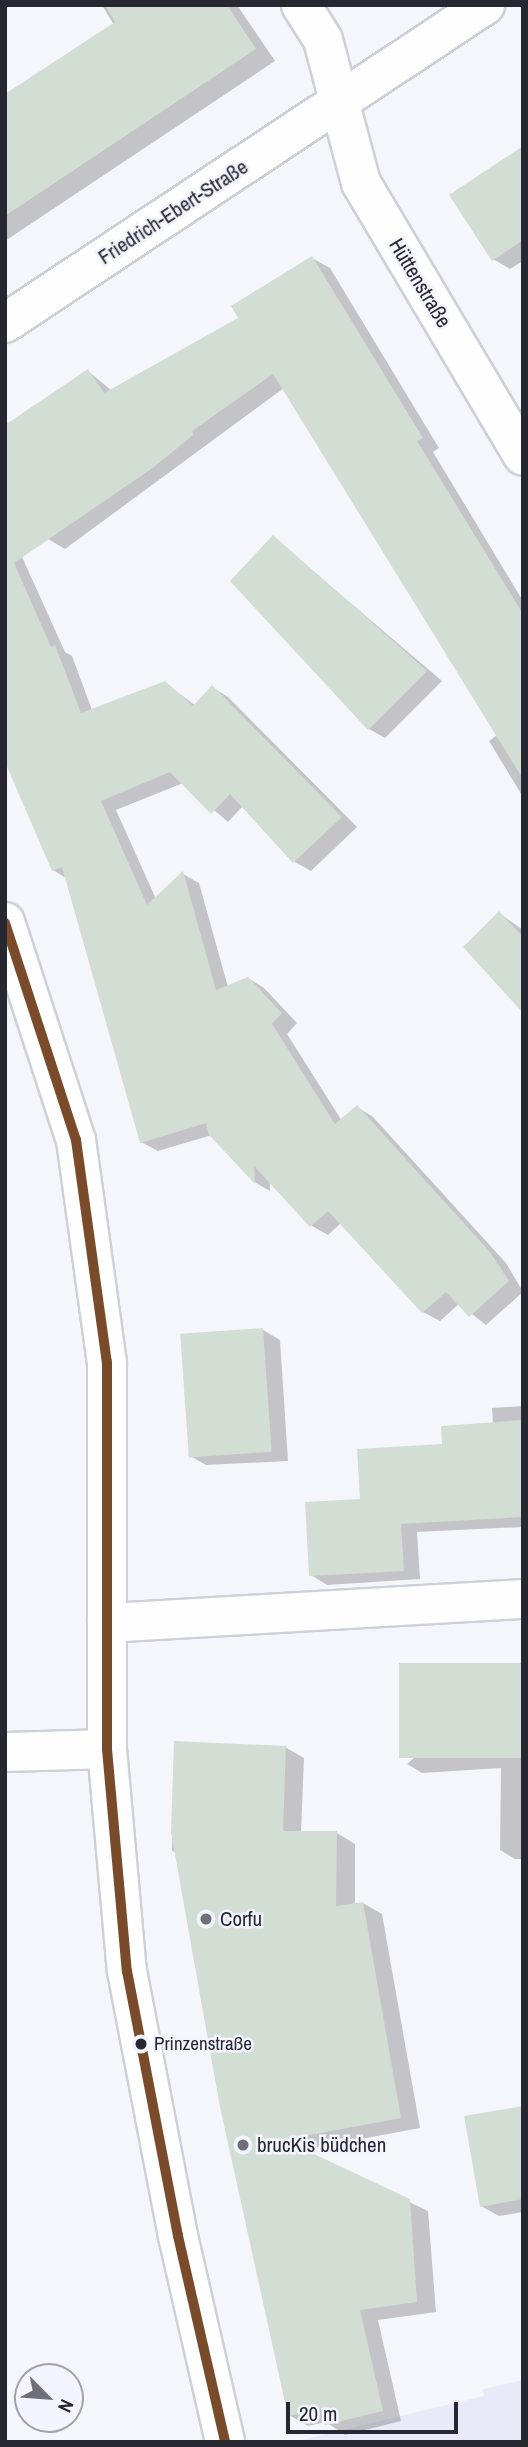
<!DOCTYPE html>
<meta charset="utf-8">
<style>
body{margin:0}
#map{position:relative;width:528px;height:2447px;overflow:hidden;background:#f5f6fb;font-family:"Archivo Narrow",sans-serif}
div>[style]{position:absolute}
.built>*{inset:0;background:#e8eaf7}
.shadow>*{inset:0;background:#0003}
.building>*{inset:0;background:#d2ddd3;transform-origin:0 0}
.roads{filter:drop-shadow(2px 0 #ced0d7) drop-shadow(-2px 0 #ced0d7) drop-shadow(0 2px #ced0d7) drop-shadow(0 -2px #ced0d7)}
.minor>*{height:38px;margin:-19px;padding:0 19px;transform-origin:19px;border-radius:19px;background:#fefefe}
.bus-1>*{height:10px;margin:-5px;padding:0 5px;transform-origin:5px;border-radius:5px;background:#7a4b2a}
.dots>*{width:19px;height:19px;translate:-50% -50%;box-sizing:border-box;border:4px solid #f2f4fe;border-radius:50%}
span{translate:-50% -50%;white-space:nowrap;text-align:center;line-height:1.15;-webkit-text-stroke:5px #f2f4fe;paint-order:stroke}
.bus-label{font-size:19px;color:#262731}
.left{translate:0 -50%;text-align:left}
.street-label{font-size:21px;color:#262731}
.poi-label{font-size:21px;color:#262731}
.frame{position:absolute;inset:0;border:7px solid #262731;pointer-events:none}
.north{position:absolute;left:14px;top:2363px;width:70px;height:70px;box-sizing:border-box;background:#f2f4fe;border:2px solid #a0a2ac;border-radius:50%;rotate:115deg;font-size:19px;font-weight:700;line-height:28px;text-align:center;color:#262731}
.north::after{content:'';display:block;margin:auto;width:24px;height:32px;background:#6e6f78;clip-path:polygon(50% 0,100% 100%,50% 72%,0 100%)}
.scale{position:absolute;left:286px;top:2402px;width:172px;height:32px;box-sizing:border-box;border:4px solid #262731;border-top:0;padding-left:9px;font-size:21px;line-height:24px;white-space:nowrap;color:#262731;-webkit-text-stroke:5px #f2f4fe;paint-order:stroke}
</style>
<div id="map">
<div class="built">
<i style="clip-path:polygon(523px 2380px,523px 2442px,293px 2442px,484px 2396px,483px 2389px)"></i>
</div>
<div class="shadow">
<i style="clip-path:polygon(102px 5px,237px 5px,275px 61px,5px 241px,5px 97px,114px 25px)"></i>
<i style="clip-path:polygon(523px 148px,523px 261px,510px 269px,493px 259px)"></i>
<i style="clip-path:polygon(312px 258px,330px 268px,439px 448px,433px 452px,523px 601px,523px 797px,489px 741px,497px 735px,284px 388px,65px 549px,48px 539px,88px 371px,111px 390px,241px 318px)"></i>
<i style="clip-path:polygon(273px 537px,442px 681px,385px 738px,369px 729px)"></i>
<i style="clip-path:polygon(14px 539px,65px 652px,72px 656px,92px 710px,165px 683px,196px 706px,212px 687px,228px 697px,357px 827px,311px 871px,295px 862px,243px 806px,228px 822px,183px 783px,116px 810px,156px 899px,183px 874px,199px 883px,228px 987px,248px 978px,264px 988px,297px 1023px,287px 1034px,342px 1121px,357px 1107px,373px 1117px,506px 1263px,523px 1292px,486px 1325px,459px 1304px,440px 1321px,423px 1312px,341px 1223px,328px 1235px,312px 1226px,270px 1181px,270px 1191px,256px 1183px,212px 1135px,158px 1151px,141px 1142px,66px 878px,53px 870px,5px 760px)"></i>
<i style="clip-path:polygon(499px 913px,523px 930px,523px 1006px)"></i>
<i style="clip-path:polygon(263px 1330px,280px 1340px,288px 1461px,206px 1465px,188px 1455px)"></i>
<i style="clip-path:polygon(523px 1406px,523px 1527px,417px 1532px,420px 1579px,327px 1585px,311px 1575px,362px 1501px,444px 1446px,493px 1424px,492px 1408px)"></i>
<i style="clip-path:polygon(523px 1665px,523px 1859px,515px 1859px,500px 1850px,501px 1768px,422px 1773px,407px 1764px)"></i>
<i style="clip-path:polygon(175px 1742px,285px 1747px,304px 1758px,301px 1833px,337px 1833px,355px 1844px,355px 1905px,363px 1903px,382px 1914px,420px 2128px,302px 2150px,428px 2211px,436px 2312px,378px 2320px,401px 2421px,345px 2435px,326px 2422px,308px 2426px,289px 2415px,177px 1853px,172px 1851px)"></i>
<i style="clip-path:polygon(523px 2113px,523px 2212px,499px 2216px,481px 2206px)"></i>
</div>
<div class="building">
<i style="clip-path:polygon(105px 5px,227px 5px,256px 49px,5px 216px,5px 94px,115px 22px)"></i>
<i style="clip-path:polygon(523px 146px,523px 240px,492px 261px,449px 195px)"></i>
<i style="clip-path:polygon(312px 256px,423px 438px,417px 441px,523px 614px,523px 779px,273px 374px,192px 431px,193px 435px,154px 467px,14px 563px,51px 647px,55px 645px,81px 713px,165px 681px,193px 706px,212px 685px,342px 817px,293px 863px,230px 794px,211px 814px,170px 772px,101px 801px,147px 905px,183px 871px,216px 990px,248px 977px,282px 1013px,272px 1024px,335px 1124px,357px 1105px,490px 1252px,509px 1281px,469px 1317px,446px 1292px,422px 1313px,328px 1211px,310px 1227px,254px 1166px,255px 1184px,209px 1135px,206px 1123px,140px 1143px,62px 867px,52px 871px,5px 762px,5px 425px,88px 369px,104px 393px,238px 318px,231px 306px)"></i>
<i style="clip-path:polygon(273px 535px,427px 671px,368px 730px,230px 581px)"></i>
<i style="clip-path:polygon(499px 911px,523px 937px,523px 1013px,463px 947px)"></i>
<i style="left:263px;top:1328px;width:124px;height:83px;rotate:86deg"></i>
<i style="clip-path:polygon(523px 1420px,523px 1517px,401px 1524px,404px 1571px,309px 1576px,305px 1502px,360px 1499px,357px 1449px,442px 1444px,441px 1426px)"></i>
<i style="left:523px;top:1663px;width:95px;height:124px;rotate:90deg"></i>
<i style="clip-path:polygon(174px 1741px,286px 1746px,283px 1831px,337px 1831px,336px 1906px,363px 1902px,401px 2118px,284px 2140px,410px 2199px,417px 2302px,360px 2310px,383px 2411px,325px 2425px,321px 2409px,288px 2416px,220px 2107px,171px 1832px)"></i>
<i style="clip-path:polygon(523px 2106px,523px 2199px,480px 2207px,464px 2116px)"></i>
</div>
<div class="roads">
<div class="minor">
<i style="left:301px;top:5px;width:41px;rotate:57.8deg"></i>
<i style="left:323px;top:40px;width:148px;rotate:75.1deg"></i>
<i style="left:361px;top:183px;width:317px;rotate:59.3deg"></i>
<i style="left:5px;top:323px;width:576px;rotate:-33.52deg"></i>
<i style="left:5px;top:922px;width:229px;rotate:72deg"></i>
<i style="left:76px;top:1140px;width:224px;rotate:82.1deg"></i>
<i style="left:107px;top:1362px;width:387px;rotate:90deg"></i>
<i style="left:107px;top:1749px;width:223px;rotate:84.9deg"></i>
<i style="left:127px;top:1971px;width:270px;rotate:79.1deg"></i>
<i style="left:178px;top:2236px;width:211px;rotate:77.1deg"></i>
<i style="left:107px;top:1623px;width:417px;rotate:-3.3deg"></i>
<i style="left:5px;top:1752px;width:102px;rotate:-1.7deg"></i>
</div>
</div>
<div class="bus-1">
<i style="left:5px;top:923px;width:228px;rotate:71.9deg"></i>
<i style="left:76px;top:1140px;width:224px;rotate:82.1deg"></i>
<i style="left:107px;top:1362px;width:387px;rotate:90deg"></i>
<i style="left:107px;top:1749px;width:223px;rotate:84.9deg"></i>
<i style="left:127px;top:1971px;width:270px;rotate:79.1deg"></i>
<i style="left:178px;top:2236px;width:211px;rotate:77.1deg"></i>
</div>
<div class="dots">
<i style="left:206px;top:1919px;background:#6e6f78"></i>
<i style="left:141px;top:2044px;background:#262731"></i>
<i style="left:243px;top:2145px;background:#6e6f78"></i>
</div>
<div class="bus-label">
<span class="left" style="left:154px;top:2044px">Prinzenstraße</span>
</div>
<div class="street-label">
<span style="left:173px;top:212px;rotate:-33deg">Friedrich-Ebert-Straße</span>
<span style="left:420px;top:283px;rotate:59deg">Hüttenstraße</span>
</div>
<div class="poi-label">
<span class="left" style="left:220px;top:1919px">Corfu</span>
<span class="left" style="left:257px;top:2145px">brucKis büdchen</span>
</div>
<div class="frame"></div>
<div class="north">N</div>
<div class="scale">20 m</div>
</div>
